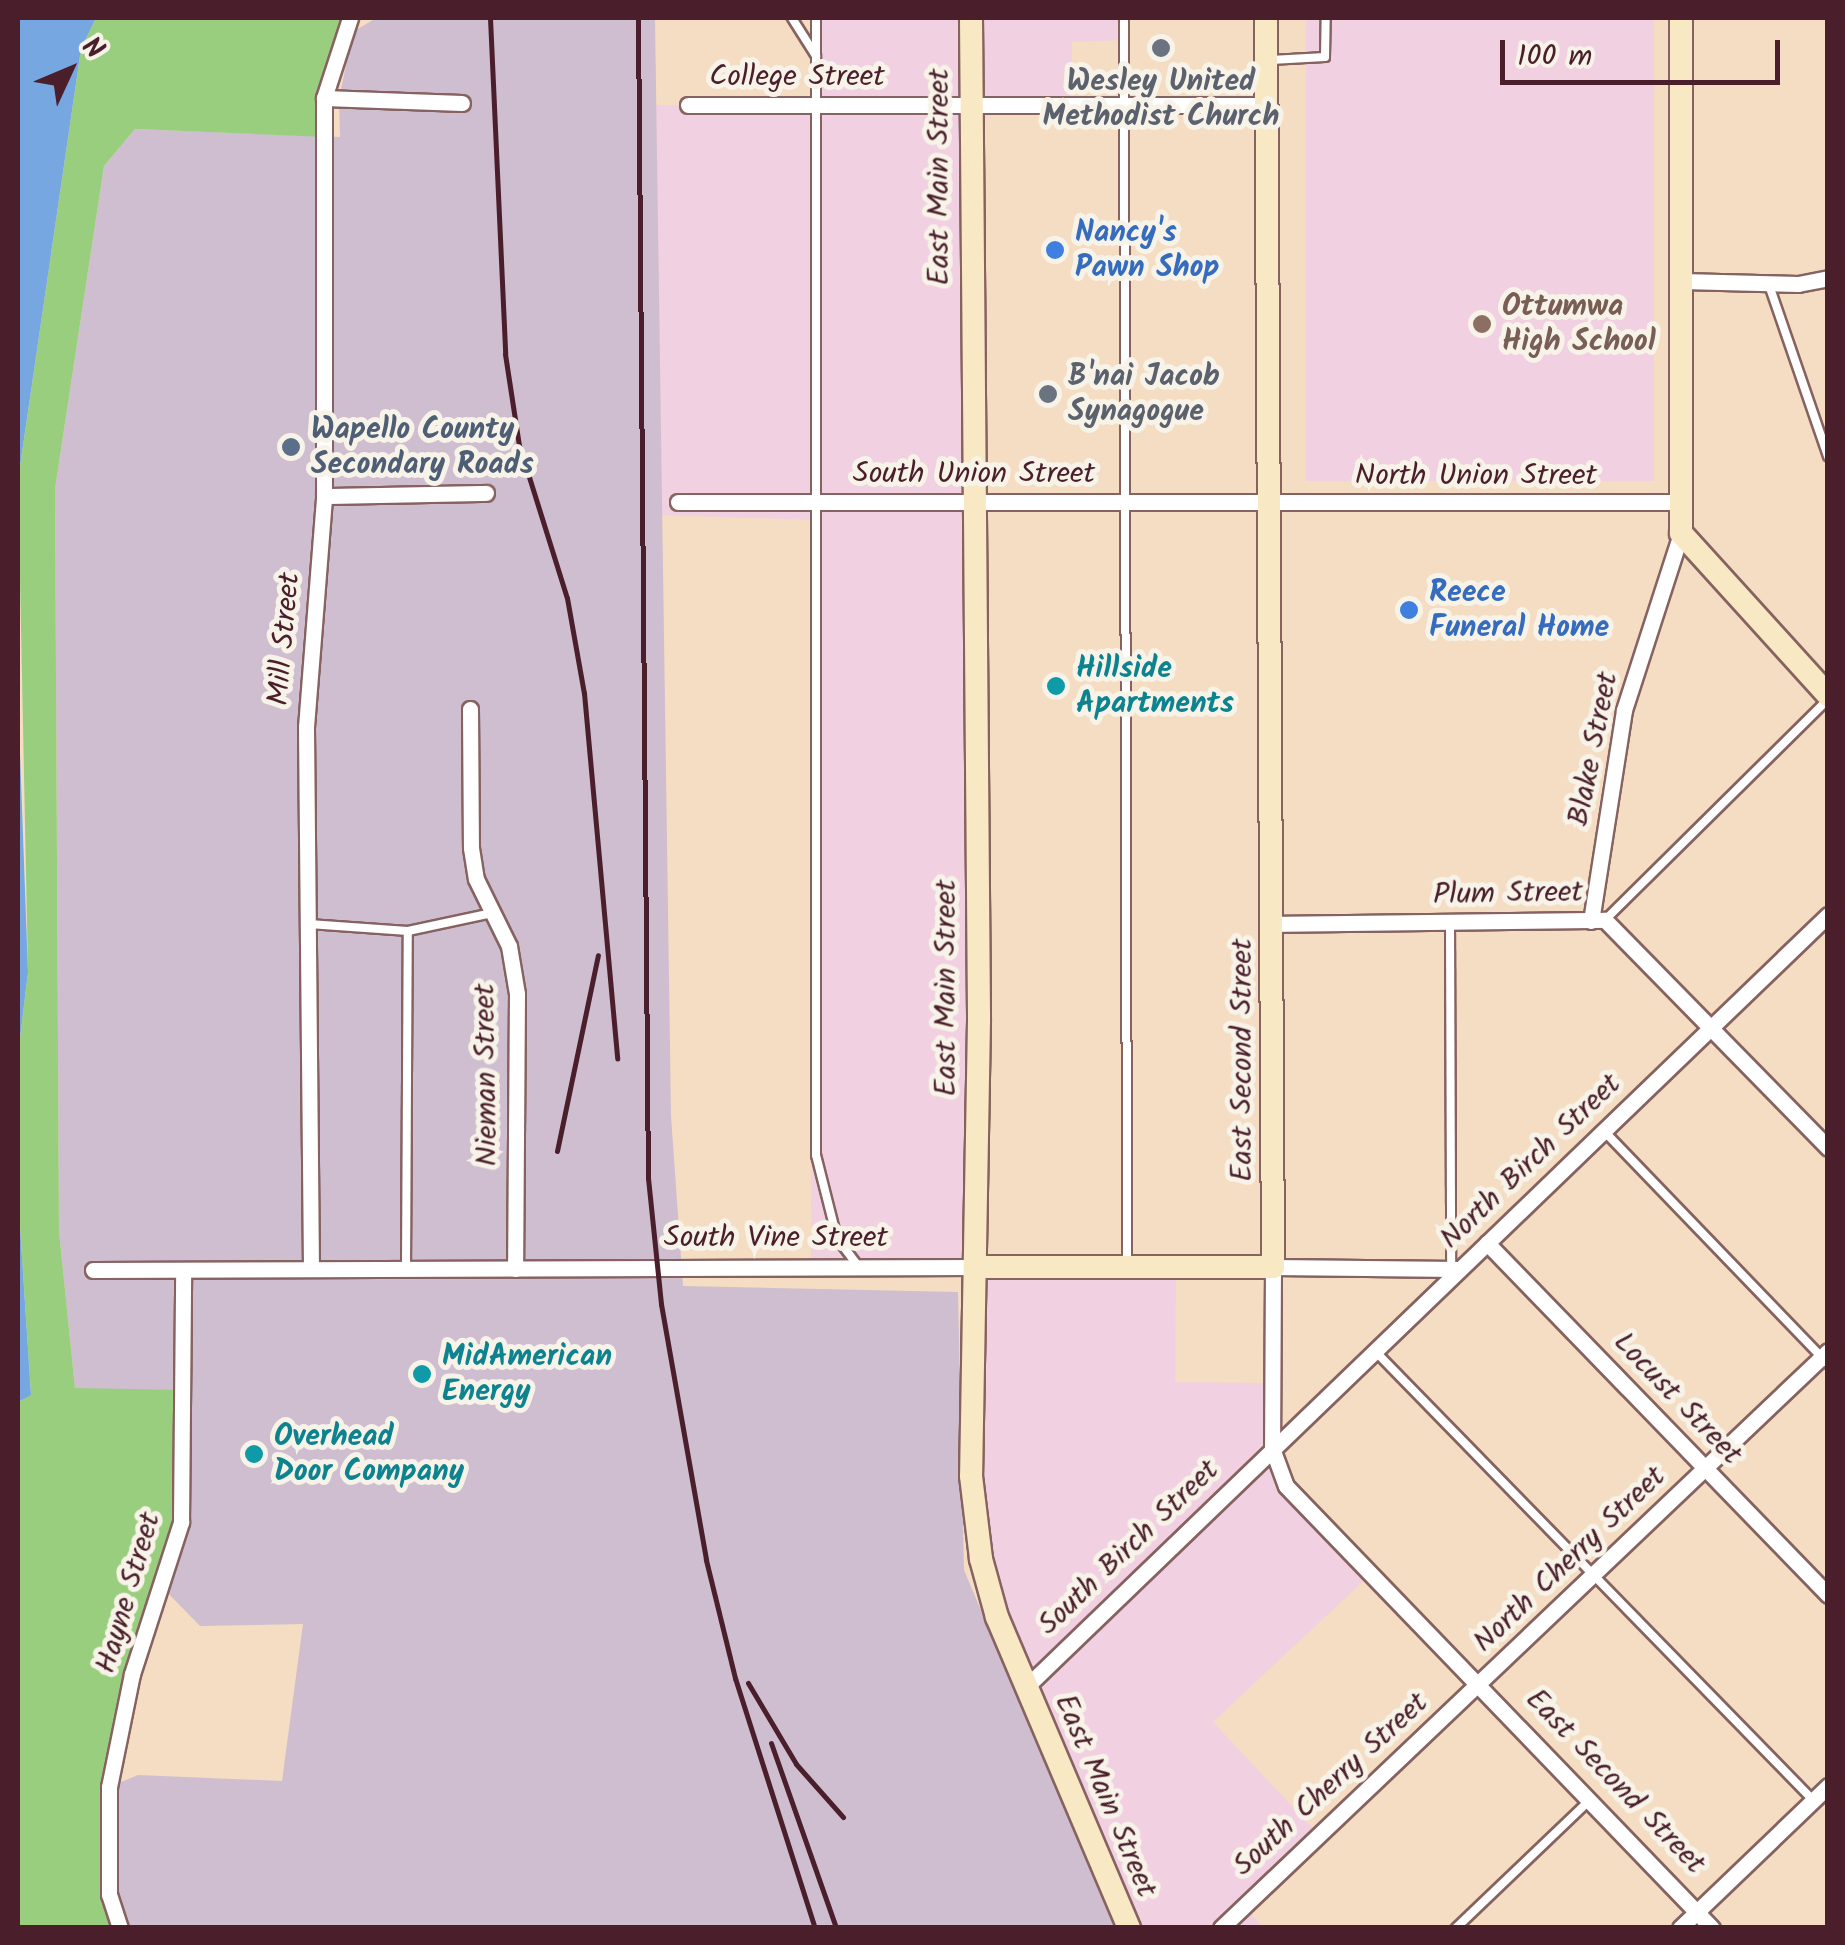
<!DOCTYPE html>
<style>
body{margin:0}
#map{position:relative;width:1845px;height:1945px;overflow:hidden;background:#f4ddc2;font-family:Kalam,sans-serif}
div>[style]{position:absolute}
.built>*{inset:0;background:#f1d0e2;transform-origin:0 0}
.industrial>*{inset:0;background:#cebed0}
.green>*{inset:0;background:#9ace7f}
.water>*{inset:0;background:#76a7e1}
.roads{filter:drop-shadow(2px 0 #866260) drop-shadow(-2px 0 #866260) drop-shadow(0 2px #866260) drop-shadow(0 -2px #866260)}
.lane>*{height:8px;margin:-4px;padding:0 4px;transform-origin:4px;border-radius:4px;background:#fff}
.street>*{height:15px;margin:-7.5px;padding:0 7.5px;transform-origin:7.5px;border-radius:7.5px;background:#fff}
.secondary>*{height:22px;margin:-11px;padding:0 11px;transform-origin:11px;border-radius:11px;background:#f8e8c3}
.rail>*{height:5px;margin:-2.5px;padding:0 2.5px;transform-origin:2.5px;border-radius:2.5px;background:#4a1f2b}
.dots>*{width:28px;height:28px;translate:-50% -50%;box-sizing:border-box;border:5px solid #f7f3e8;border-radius:50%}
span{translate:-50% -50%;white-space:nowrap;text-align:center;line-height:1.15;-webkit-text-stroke:10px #f7f3e8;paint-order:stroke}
.street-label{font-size:30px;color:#4a1f2b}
.worship-label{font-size:30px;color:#5b616d;font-weight:700}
.left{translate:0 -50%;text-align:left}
.shop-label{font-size:30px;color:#366cbe;font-weight:700}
.education-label{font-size:30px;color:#785e54;font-weight:700}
.service-label{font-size:30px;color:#4e5e75;font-weight:700}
.culture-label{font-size:30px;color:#0d838f;font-weight:700}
.frame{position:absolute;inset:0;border:20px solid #4a1f2b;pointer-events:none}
.north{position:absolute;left:20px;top:20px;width:100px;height:100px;-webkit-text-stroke:8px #f7f3e8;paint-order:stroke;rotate:46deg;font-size:28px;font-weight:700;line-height:40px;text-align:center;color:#4a1f2b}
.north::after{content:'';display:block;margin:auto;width:35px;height:45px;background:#4a1f2b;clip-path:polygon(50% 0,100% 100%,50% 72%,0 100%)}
.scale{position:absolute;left:1500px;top:40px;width:280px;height:45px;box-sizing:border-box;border:5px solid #4a1f2b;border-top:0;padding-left:12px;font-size:30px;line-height:35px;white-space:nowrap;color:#4a1f2b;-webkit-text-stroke:8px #f7f3e8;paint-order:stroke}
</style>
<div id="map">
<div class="built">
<i style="clip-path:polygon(816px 18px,1124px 18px,1124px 40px,1072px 42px,1071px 105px,971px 104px,976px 1266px,1176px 1266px,1175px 1382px,1273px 1383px,1272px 1448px,1286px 1486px,1371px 1574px,1213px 1722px,1318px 1834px,1244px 1907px,1263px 1927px,1129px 1927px,981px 1560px,976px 1267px,811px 1267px,813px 520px,662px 515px,656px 105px,817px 105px)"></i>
<i style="left:1306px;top:18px;width:348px;height:463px"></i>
</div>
<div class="industrial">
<i style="clip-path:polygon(376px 18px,655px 18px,671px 1116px,683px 1286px,958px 1292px,964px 1570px,1114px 1927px,120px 1927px,109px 1895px,109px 1787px,138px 1775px,282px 1781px,303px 1624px,200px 1626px,161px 1586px,75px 1389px,59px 1231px,55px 489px,104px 166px,135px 129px,340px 137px,339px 99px,353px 32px)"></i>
</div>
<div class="green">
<i style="clip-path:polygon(96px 18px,350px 18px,324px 137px,135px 129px,104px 166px,55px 489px,59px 1231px,75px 1388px,183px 1390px,181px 1522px,109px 1787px,109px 1895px,120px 1927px,18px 1927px,18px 1402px,31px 1394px,18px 1196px,18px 1055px,28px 972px,18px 480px,81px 49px)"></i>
</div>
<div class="water">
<i style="clip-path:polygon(18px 18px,96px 18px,81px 49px,18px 480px)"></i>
<i style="clip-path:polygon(18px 698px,28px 972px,18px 1055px)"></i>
<i style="clip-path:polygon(18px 1196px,31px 1395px,18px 1402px)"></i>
</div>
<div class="roads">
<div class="lane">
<i style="left:792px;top:18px;width:45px;rotate:57.7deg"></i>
<i style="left:816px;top:18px;width:1137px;rotate:90deg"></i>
<i style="left:816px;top:1155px;width:86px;rotate:75.8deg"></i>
<i style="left:837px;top:1238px;width:36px;rotate:53deg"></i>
<i style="left:1124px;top:18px;width:1244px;rotate:89.86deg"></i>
<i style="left:1271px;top:60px;width:54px;rotate:-3.2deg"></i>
<i style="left:1325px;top:57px;width:39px;rotate:-89deg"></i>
<i style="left:1769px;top:285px;width:181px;rotate:71deg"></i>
<i style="left:1605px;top:920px;width:314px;rotate:-44.7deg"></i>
<i style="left:1450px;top:923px;width:345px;rotate:89.8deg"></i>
<i style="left:309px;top:924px;width:99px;rotate:4deg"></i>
<i style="left:408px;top:931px;width:86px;rotate:-12.1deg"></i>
<i style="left:1603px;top:1130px;width:325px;rotate:46.1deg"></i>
<i style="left:406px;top:1269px;width:338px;rotate:-89.7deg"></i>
<i style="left:1374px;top:1350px;width:629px;rotate:45.71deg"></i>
<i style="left:1456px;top:1928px;width:185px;rotate:-43.7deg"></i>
</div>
<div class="street">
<i style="left:324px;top:98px;width:138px;rotate:2.1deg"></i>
<i style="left:688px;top:105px;width:579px"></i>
<i style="left:1682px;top:281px;width:116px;rotate:1.5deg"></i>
<i style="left:1798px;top:284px;width:31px;rotate:-11deg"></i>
<i style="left:324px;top:496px;width:162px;rotate:-1.1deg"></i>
<i style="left:678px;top:502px;width:1005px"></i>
<i style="left:470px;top:709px;width:139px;rotate:89.6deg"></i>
<i style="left:471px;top:848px;width:31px;rotate:81deg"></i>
<i style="left:476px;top:879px;width:75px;rotate:63.8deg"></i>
<i style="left:509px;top:946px;width:49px;rotate:80.5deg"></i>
<i style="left:517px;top:994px;width:275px;rotate:90.4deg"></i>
<i style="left:1591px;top:921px;width:214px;rotate:-81.1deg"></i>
<i style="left:1624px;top:710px;width:186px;rotate:-72.1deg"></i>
<i style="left:1273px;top:924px;width:332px;rotate:-0.7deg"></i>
<i style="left:1605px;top:920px;width:319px;rotate:45.6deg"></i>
<i style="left:1487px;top:1243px;width:490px;rotate:45.9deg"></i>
<i style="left:311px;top:1269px;width:542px;rotate:-90.53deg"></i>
<i style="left:306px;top:727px;width:232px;rotate:-85.5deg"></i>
<i style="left:324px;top:496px;width:398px;rotate:-90deg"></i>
<i style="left:324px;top:98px;width:84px;rotate:-72deg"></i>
<i style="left:1458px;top:1269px;width:185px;rotate:-179.4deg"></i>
<i style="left:1273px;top:1267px;width:181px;rotate:90.3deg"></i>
<i style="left:1272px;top:1448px;width:40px;rotate:69.8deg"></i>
<i style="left:1286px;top:1486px;width:614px;rotate:46.06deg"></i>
<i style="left:93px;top:1270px;width:883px;rotate:-0.19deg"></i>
<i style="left:1026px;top:1687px;width:1113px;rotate:-43.91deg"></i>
<i style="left:120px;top:1928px;width:35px;rotate:-108deg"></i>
<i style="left:109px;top:1895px;width:108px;rotate:-90deg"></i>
<i style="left:109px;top:1787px;width:115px;rotate:-78.5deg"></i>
<i style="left:132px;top:1674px;width:160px;rotate:-72.1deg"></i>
<i style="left:181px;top:1522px;width:252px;rotate:-89.5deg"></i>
<i style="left:1221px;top:1928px;width:837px;rotate:-43.55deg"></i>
<i style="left:1680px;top:1928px;width:205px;rotate:-43.8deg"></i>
</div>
<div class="secondary">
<i style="left:971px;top:18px;width:1003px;rotate:89.54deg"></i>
<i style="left:979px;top:1021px;width:455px;rotate:91deg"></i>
<i style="left:971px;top:1476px;width:84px;rotate:83.1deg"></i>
<i style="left:981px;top:1559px;width:60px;rotate:74.6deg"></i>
<i style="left:997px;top:1617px;width:338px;rotate:67deg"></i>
<i style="left:1681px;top:18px;width:515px;rotate:90deg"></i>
<i style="left:1681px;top:533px;width:219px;rotate:47.8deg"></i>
<i style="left:976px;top:1267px;width:297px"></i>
<i style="left:1273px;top:1267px;width:1249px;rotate:-90.32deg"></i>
</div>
</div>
<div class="rail">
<i style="left:490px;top:18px;width:336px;rotate:87.4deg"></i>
<i style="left:505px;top:354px;width:92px;rotate:81.3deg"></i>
<i style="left:519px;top:445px;width:160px;rotate:72.6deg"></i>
<i style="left:567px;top:598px;width:97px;rotate:79.9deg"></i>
<i style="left:584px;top:693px;width:367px;rotate:84.8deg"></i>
<i style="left:638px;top:18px;width:1160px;rotate:89.51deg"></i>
<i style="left:648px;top:1178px;width:127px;rotate:84.1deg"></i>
<i style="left:661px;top:1304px;width:260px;rotate:80deg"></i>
<i style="left:706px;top:1560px;width:122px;rotate:76.2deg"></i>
<i style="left:735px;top:1678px;width:262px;rotate:72.3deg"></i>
<i style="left:557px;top:1151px;width:200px;rotate:-78.2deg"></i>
<i style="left:748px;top:1683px;width:94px;rotate:59.3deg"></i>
<i style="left:796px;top:1764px;width:71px;rotate:48.4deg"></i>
<i style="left:771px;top:1743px;width:196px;rotate:70.6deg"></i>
</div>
<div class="dots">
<i style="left:1161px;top:48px;background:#6b7280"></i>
<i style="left:1055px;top:250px;background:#3f7fe0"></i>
<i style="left:1482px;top:324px;background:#8d6e63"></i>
<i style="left:1048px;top:394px;background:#6b7280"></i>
<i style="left:291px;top:447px;background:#5c6f8a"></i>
<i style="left:1409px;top:610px;background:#3f7fe0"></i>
<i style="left:1056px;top:686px;background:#0f9aa8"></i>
<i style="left:422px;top:1374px;background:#0f9aa8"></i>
<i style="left:254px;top:1454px;background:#0f9aa8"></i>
</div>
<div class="street-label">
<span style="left:797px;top:77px">College Street</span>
<span style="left:940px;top:177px;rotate:-90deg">East Main Street</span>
<span style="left:974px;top:474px">South Union Street</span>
<span style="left:1476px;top:476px">North Union Street</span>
<span style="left:285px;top:639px;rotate:-85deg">Mill Street</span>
<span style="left:1594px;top:749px;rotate:-79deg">Blake Street</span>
<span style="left:1508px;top:894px;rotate:-1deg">Plum Street</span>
<span style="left:947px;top:988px;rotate:-90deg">East Main Street</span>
<span style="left:1243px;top:1060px;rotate:-90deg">East Second Street</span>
<span style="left:487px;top:1075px;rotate:-91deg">Nieman Street</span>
<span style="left:1531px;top:1162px;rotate:-44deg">North Birch Street</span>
<span style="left:776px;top:1238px">South Vine Street</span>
<span style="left:1677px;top:1399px;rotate:46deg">Locust Street</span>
<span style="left:1129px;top:1548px;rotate:-44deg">South Birch Street</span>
<span style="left:1570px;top:1560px;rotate:-44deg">North Cherry Street</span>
<span style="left:129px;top:1593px;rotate:-74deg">Hayne Street</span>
<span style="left:1615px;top:1782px;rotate:46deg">East Second Street</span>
<span style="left:1331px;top:1785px;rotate:-43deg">South Cherry Street</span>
<span style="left:1105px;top:1796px;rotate:67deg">East Main Street</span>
</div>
<div class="worship-label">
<span style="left:1161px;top:99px">Wesley United<br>Methodist Church</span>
<span class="left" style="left:1068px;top:394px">B'nai Jacob<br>Synagogue</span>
</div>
<div class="shop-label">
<span class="left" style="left:1075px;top:250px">Nancy's<br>Pawn Shop</span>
<span class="left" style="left:1429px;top:610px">Reece<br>Funeral Home</span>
</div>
<div class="education-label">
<span class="left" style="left:1502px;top:324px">Ottumwa<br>High School</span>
</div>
<div class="service-label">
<span class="left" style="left:311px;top:447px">Wapello County<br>Secondary Roads</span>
</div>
<div class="culture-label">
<span class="left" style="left:1076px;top:686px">Hillside<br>Apartments</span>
<span class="left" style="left:442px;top:1374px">MidAmerican<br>Energy</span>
<span class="left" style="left:274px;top:1454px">Overhead<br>Door Company</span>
</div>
<div class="frame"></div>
<div class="north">N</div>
<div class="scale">100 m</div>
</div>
